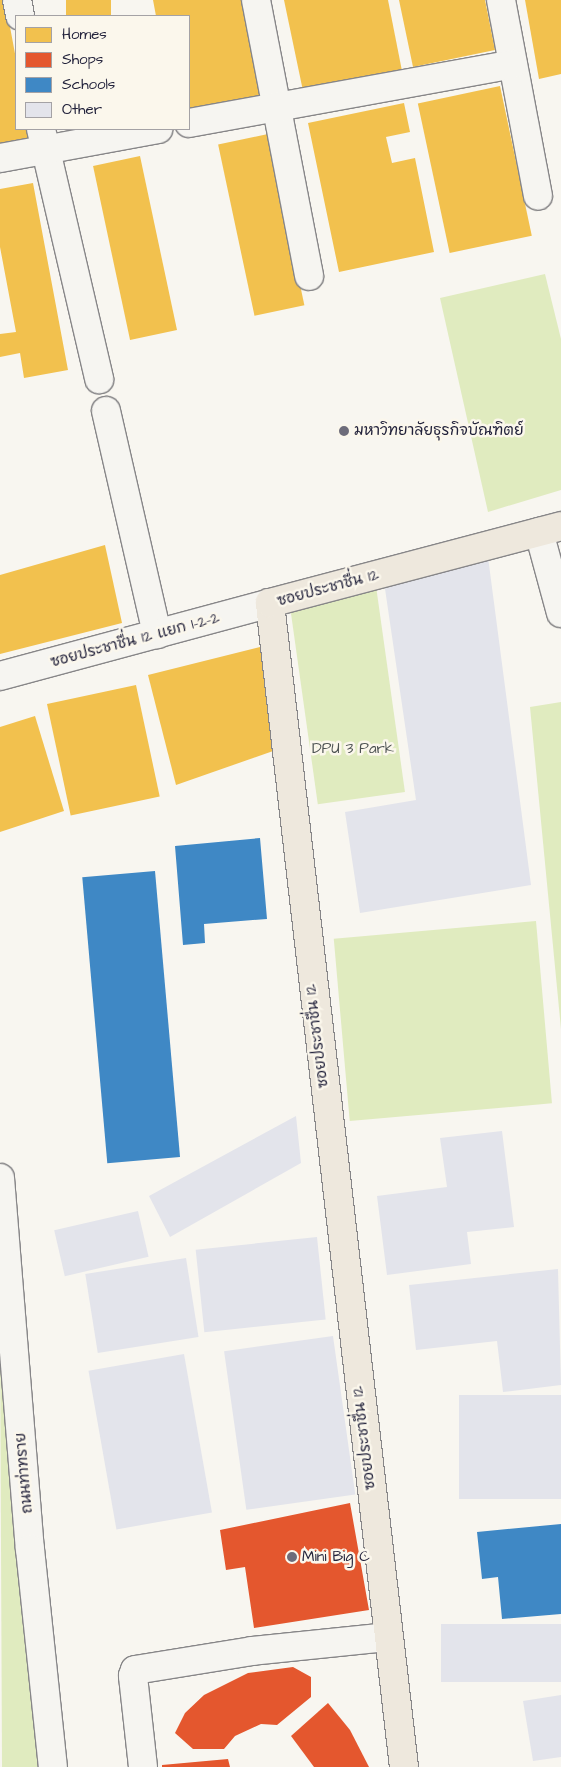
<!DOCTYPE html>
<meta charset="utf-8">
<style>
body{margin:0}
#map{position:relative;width:561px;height:1767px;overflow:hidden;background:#f8f6f0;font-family:"Architects Daughter","Playpen Sans Thai",sans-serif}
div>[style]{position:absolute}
.green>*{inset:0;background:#e0ebbf;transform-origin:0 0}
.homes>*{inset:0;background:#f2c14e;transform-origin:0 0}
.shops>*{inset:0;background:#e4572e}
.schools>*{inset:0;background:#3f88c5;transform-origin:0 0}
.building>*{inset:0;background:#e3e4eb;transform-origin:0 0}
.roads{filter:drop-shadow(1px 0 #878688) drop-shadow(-1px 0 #878688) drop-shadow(0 1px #878688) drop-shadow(0 -1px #878688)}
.minor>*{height:28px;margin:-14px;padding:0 14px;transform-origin:14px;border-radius:14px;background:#f6f5f1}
.major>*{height:28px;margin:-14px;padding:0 14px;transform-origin:14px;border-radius:14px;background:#eee8dd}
.dots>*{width:14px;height:14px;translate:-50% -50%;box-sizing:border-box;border:2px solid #fbf7ec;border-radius:50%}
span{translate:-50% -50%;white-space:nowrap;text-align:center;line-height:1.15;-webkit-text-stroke:5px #fbf7ec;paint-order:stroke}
.poi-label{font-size:15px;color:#22223b}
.left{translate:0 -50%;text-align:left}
.street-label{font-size:15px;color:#22223b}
.park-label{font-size:15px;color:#4d5252}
.legend{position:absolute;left:15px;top:15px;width:175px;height:115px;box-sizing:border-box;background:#fbf7ec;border:1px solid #a4a2a5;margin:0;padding:6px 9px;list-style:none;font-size:15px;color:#22223b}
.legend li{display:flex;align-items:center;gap:10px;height:25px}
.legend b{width:25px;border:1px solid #a4a2a5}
</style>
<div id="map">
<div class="green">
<i style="clip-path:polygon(545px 274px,561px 339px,561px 490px,488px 512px,440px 298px)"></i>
<i style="left:376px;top:586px;width:208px;height:88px;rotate:82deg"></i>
<i style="clip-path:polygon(561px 702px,561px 1029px,530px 707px)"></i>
<i style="left:536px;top:921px;width:183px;height:203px;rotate:85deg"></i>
<i style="clip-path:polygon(0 1322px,45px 1767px,2px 1767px)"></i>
</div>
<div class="homes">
<i style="clip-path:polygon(0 0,5px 0,16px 59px,16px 129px,29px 129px,33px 147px,0 153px)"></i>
<i style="left:66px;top:0;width:45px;height:16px"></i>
<i style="clip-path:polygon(153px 0,246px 0,265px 100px,189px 115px,189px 16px,156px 16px)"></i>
<i style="clip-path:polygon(284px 0,388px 0,402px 71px,303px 91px)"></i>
<i style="clip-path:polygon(399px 0,485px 0,495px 50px,413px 67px)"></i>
<i style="clip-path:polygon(525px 0,561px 0,561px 74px,539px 79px)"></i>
<i style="left:500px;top:86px;width:153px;height:84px;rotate:78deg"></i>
<i style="clip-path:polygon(404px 103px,410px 132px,386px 137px,392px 163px,415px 158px,434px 252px,339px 272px,308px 123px)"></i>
<i style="left:268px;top:134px;width:175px;height:51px;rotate:78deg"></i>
<i style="left:140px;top:156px;width:178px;height:48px;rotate:78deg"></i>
<i style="clip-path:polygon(33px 183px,68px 370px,24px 378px,20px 353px,0 357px,0 334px,16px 332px,0 247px,0 189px)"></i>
<i style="clip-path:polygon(105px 545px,122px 623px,0 654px,0 575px)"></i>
<i style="clip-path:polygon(268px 645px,276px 750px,176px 785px,148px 675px)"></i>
<i style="left:136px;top:685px;width:114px;height:91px;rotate:78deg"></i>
<i style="clip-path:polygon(35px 716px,64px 811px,0 832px,0 727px)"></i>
</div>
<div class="shops">
<i style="clip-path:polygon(350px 1503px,369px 1610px,254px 1628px,245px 1567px,226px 1570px,220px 1530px)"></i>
<i style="clip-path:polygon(293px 1667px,311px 1677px,311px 1697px,277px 1725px,261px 1724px,235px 1736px,224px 1749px,193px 1749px,175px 1733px,185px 1713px,204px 1695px,248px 1673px)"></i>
<i style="clip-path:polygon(328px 1703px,350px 1730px,369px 1767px,314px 1767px,291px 1736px)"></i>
<i style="clip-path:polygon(228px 1759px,230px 1767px,162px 1767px,162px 1765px)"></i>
</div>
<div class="schools">
<i style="clip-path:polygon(260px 838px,267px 919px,204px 924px,205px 943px,183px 945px,175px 846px)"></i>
<i style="left:155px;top:871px;width:287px;height:73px;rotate:85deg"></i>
<i style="clip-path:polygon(561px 1524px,561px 1614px,502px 1619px,498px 1577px,482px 1579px,477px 1532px)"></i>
</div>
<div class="building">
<i style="clip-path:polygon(488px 557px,531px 885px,360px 913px,345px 812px,416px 800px,384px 582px)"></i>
<i style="clip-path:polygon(296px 1116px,301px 1163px,170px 1237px,149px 1196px)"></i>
<i style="clip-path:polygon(502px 1131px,514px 1227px,467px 1232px,471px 1264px,387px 1275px,377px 1196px,447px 1187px,440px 1138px)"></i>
<i style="left:138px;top:1211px;width:47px;height:86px;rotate:77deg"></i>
<i style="left:317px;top:1237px;width:83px;height:122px;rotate:84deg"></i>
<i style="left:186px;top:1258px;width:80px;height:102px;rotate:81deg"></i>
<i style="clip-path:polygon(558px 1269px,561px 1385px,503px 1392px,497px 1341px,416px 1350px,409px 1285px)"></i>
<i style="left:333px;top:1336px;width:160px;height:110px;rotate:82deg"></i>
<i style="left:184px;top:1354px;width:161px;height:97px;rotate:80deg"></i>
<i style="left:561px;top:1395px;width:104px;height:102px;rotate:90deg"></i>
<i style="left:561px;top:1624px;width:58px;height:120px;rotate:90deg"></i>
<i style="clip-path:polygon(561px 1695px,561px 1757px,533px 1761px,523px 1701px)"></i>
</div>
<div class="roads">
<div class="minor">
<i style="left:17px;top:0;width:16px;rotate:79deg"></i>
<i style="left:256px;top:0;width:281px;rotate:79.1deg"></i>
<i style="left:501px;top:0;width:199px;rotate:79.3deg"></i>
<i style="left:189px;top:123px;width:329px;rotate:-10.3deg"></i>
<i style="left:41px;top:129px;width:257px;rotate:76.9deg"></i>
<i style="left:0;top:158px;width:161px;rotate:-10.4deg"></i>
<i style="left:106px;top:411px;width:229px;rotate:77.1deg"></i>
<i style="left:539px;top:532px;width:84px;rotate:74.8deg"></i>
<i style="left:0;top:676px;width:280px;rotate:-15.1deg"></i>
<i style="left:0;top:1178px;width:372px;rotate:85.4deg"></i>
<i style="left:30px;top:1549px;width:219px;rotate:84deg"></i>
<i style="left:143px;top:1767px;width:92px;rotate:-96.3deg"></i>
<i style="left:133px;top:1676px;width:6px;rotate:-72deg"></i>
<i style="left:135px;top:1670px;width:119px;rotate:-9.2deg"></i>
<i style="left:252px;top:1651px;width:136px;rotate:-5.9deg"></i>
</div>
<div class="major">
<i style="left:404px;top:1767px;width:1172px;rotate:-96.57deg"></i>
<i style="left:270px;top:603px;width:301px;rotate:-14.8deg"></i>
</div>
</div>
<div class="dots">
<i style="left:344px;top:431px;background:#6d6c7a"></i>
<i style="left:292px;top:1557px;background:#6d6c7a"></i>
</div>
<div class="poi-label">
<span class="left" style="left:354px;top:431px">มหาวิทยาลัยธุรกิจบัณฑิตย์</span>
<span class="left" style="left:302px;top:1557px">Mini Big C</span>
</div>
<div class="street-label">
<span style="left:328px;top:588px;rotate:-15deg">ซอยประชาชื่น 12</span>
<span style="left:135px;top:640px;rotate:-15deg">ซอยประชาชื่น 12 แยก 1-2-2</span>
<span style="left:317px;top:1036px;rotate:-97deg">ซอยประชาชื่น 12</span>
<span style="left:364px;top:1438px;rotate:-97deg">ซอยประชาชื่น 12</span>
<span style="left:24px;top:1473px;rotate:-95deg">ถนนท่าทราย</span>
</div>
<div class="park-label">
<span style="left:353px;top:749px">DPU 3 Park</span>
</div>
<ul class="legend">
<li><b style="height:14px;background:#f2c14e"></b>Homes</li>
<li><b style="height:14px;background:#e4572e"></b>Shops</li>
<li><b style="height:14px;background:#3f88c5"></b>Schools</li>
<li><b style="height:14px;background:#e3e4eb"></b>Other</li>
</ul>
</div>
